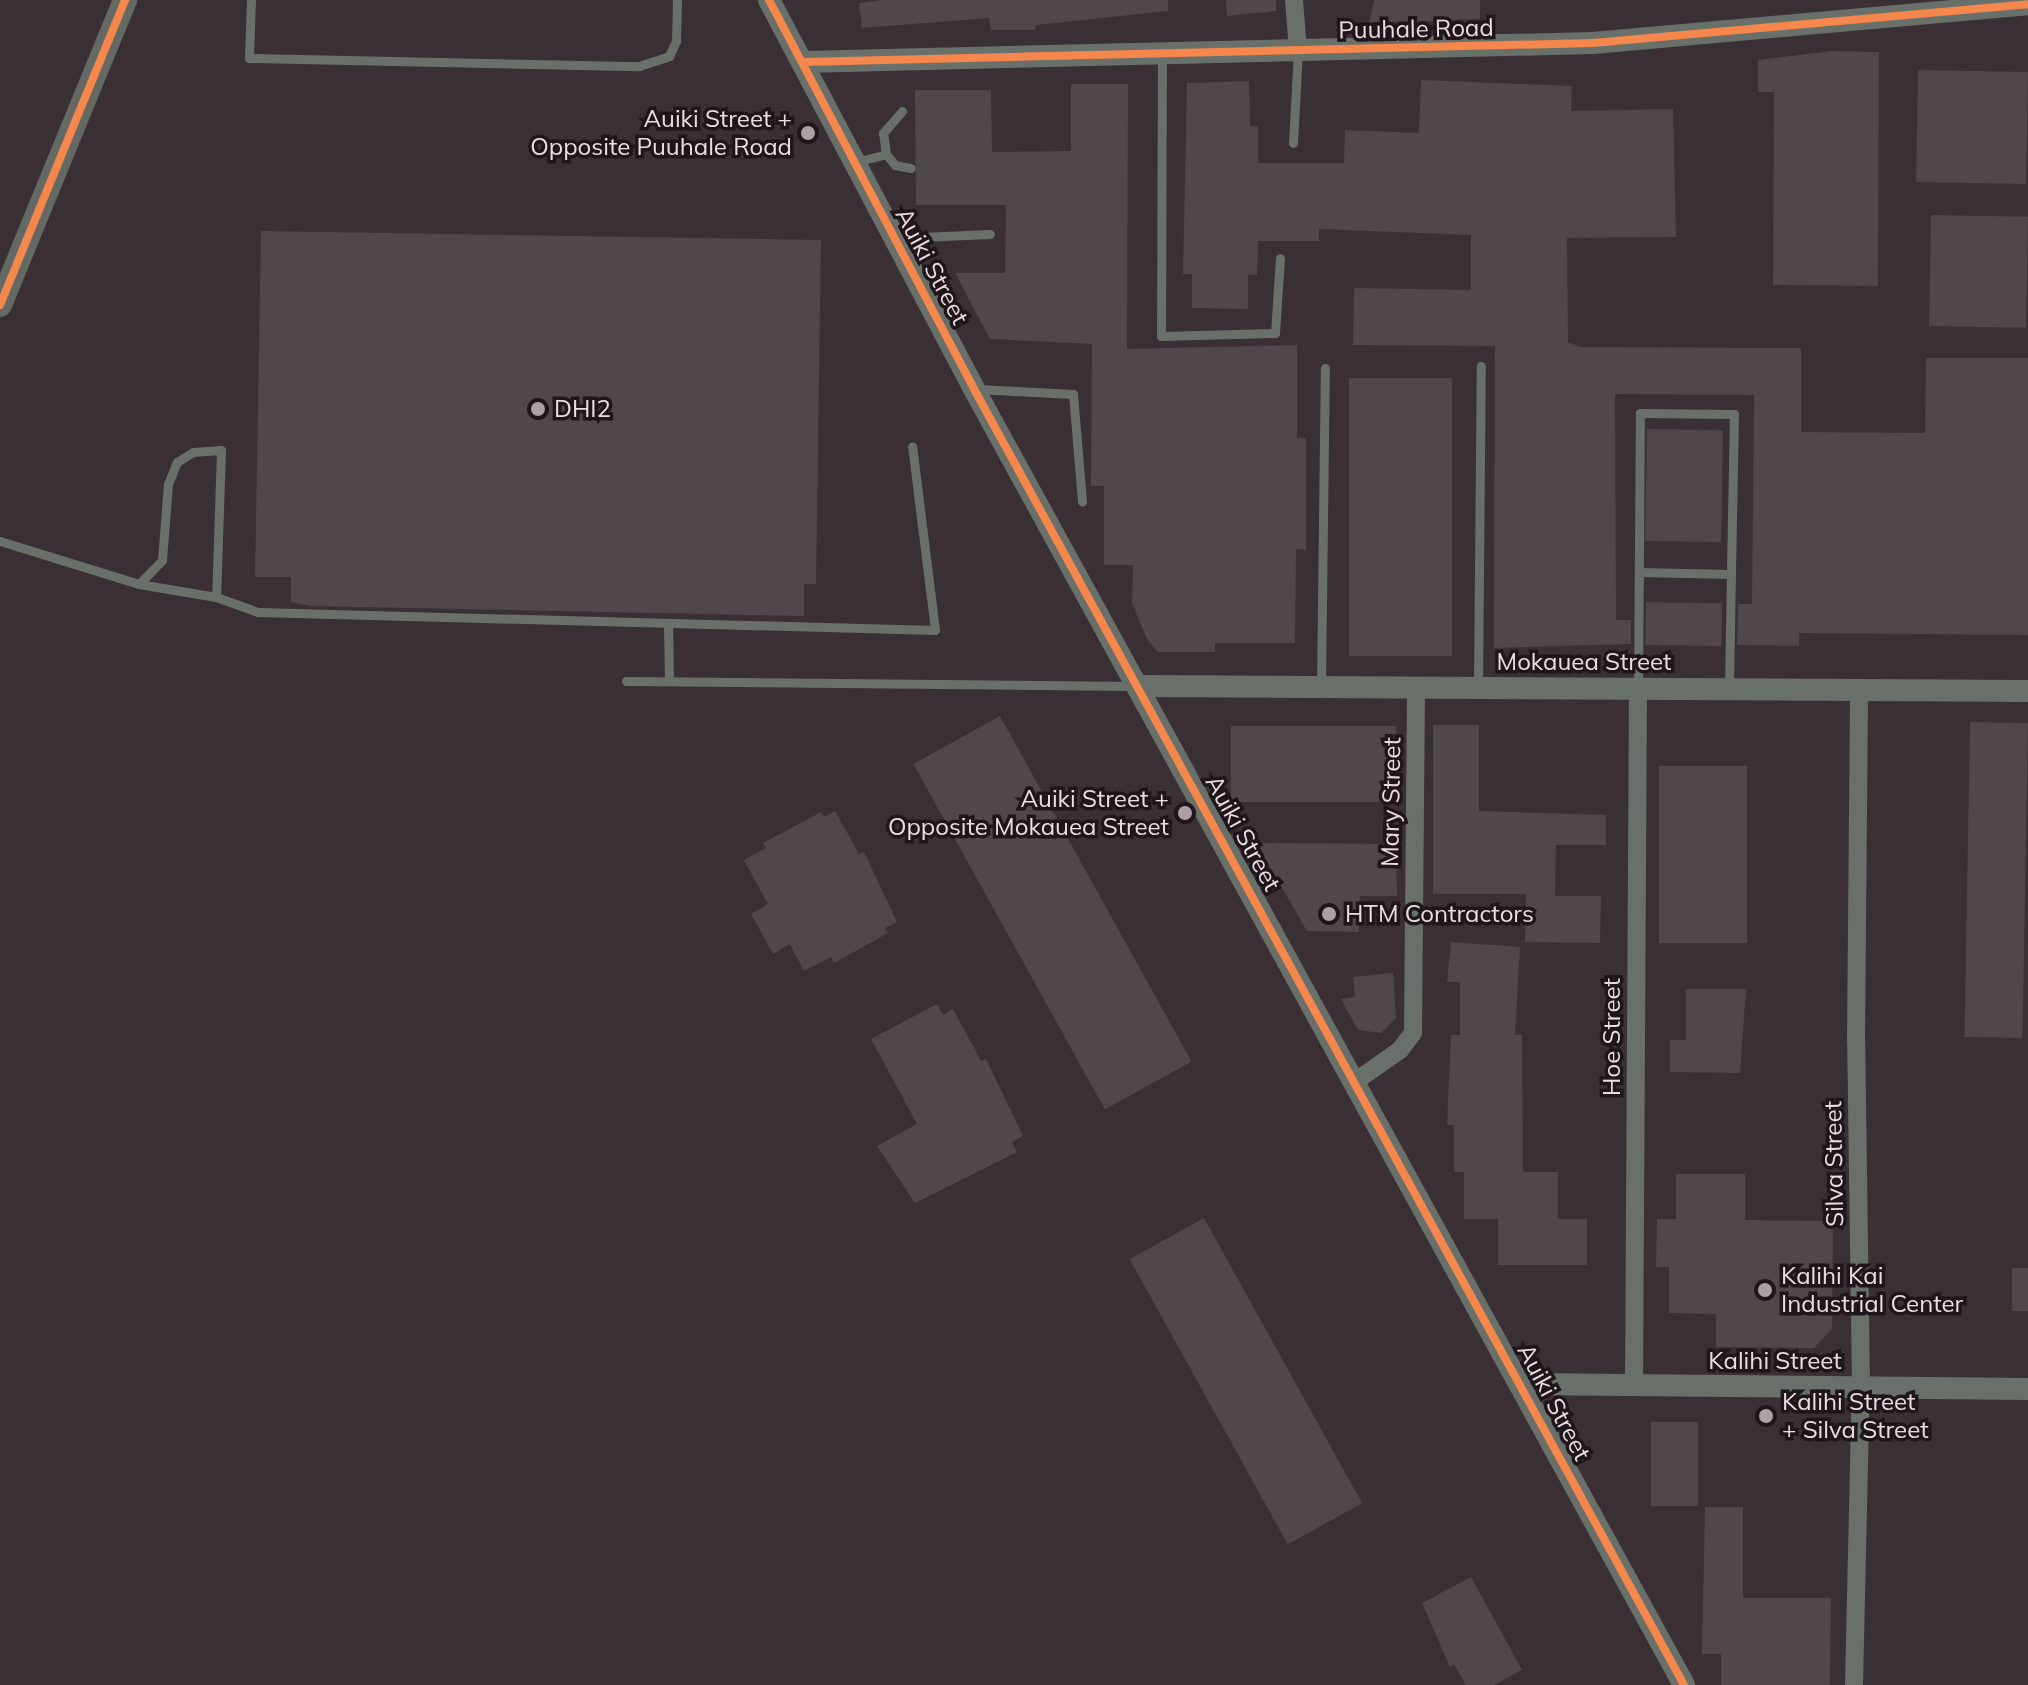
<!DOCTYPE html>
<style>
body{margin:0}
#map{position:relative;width:2028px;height:1685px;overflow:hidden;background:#3a2f35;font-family:Mulish,sans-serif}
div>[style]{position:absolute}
.building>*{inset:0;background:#4f474c;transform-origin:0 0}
.service>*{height:9px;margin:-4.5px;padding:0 4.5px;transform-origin:4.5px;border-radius:4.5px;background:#69706a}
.minor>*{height:18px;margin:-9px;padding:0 9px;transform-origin:9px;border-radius:9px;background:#69706a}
.tertiary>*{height:22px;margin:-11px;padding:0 11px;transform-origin:11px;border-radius:11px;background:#69706a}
.secondary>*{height:24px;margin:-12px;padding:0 12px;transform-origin:12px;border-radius:12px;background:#656964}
.cycleway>*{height:8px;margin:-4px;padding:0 4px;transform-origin:4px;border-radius:4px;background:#f5874c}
.dots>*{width:22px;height:22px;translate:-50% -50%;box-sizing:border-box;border:4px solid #1f161b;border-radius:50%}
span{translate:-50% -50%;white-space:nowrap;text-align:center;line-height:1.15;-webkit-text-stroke:7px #1f161b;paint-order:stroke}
.street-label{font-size:24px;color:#e9dce3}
.poi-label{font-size:24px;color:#e9dce3}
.right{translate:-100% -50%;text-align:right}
.left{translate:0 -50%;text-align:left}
</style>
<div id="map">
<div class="building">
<i style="clip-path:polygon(882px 0,1168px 0,1168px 11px,1036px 25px,1035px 30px,991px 30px,989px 18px,862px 28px,859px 3px)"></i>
<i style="clip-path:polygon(1226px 0,1276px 0,1276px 11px,1227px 16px)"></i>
<i style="clip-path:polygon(1374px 0,1480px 0,1480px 19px,1369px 23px)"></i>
<i style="clip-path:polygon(1832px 51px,1879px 52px,1878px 286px,1773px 285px,1774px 92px,1758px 92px,1758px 60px)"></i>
<i style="left:1918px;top:70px;width:110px;height:112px;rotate:1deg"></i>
<i style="clip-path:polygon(1421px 80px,1572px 86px,1571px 111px,1673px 109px,1676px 237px,1567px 238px,1568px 342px,1580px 347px,1801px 348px,1801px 432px,1925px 433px,1926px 358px,2028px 358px,2028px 635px,1799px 633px,1799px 646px,1737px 645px,1738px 604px,1752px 604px,1754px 395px,1615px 394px,1616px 620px,1631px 620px,1631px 644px,1494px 648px,1495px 346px,1353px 345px,1354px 288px,1471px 290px,1471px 235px,1319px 229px,1319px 241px,1258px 241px,1257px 275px,1248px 274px,1248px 309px,1192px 308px,1192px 274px,1183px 274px,1187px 83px,1249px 81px,1250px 126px,1258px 126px,1258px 163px,1344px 163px,1345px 130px,1419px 133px)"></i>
<i style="clip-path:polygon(1071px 84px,1128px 84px,1127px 349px,1297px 345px,1297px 438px,1306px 438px,1306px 550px,1296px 549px,1295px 643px,1215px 643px,1215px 652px,1158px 652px,1147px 639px,1132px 603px,1133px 565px,1104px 565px,1104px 486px,1091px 486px,1092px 344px,990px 339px,955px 273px,1005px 273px,1006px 205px,916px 205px,915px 90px,991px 90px,992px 152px,1071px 151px)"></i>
<i style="left:1931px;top:215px;width:97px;height:111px;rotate:1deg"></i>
<i style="clip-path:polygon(261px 231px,821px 240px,816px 584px,804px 584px,804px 616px,310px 606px,291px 602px,291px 577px,255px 577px)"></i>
<i style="left:1349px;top:378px;width:103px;height:278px"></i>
<i style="left:1647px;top:429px;width:76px;height:112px;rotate:1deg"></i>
<i style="left:1646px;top:602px;width:76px;height:43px;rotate:1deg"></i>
<i style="left:1000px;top:716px;width:395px;height:99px;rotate:61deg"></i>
<i style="left:1970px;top:722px;width:58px;height:315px;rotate:1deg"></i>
<i style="clip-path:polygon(1433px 725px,1479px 725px,1479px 811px,1606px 815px,1606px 845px,1556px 845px,1555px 896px,1601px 896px,1600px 943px,1525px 942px,1526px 894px,1433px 894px)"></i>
<i style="left:1231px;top:726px;width:165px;height:76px"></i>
<i style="left:1659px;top:766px;width:88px;height:177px"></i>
<i style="clip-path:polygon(835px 811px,859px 854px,864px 852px,897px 922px,885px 928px,888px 933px,834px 963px,831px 957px,804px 971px,790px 944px,773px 954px,751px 914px,768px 904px,744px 860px,766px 848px,763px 843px,821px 812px,824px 817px)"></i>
<i style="clip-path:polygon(1256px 843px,1396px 844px,1397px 896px,1360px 896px,1359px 932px,1307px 931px)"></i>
<i style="clip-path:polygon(1451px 942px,1520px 947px,1515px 1035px,1522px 1035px,1523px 1172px,1558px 1172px,1558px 1219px,1587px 1219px,1587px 1265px,1498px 1265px,1498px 1219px,1464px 1219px,1464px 1172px,1454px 1172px,1454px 1125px,1447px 1125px,1451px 1035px,1460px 1035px,1460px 982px,1447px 982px)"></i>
<i style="clip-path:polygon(1393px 973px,1396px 1018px,1381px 1033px,1358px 1030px,1341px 999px,1355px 997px,1353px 977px)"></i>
<i style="clip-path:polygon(1686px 989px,1746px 989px,1740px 1073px,1670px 1072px,1670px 1040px,1686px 1040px)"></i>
<i style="clip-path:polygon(937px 1004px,943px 1015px,953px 1009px,981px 1061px,986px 1059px,1023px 1136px,1012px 1142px,1017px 1152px,915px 1203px,877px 1146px,917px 1124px,871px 1039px)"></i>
<i style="clip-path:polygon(1676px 1174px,1745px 1174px,1745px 1220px,1833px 1221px,1832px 1329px,1814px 1348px,1716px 1347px,1716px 1314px,1669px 1313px,1669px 1267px,1656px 1267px,1657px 1219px,1676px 1219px)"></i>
<i style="left:1204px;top:1218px;width:326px;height:85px;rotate:61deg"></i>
<i style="left:2012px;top:1268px;width:16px;height:43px"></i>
<i style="left:1651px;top:1422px;width:47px;height:84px"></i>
<i style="clip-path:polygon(1705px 1507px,1743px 1507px,1743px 1598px,1831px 1598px,1830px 1685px,1721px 1685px,1721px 1654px,1702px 1654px)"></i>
<i style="clip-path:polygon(1471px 1577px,1522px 1670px,1494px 1685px,1466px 1685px,1454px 1664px,1450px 1667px,1422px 1603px)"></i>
</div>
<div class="service">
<i style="left:251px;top:0;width:58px;rotate:92deg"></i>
<i style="left:249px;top:58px;width:390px;rotate:1.2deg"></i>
<i style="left:639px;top:66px;width:32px;rotate:-18deg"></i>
<i style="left:669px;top:56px;width:17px;rotate:-65deg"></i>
<i style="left:676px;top:41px;width:41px;rotate:-88.6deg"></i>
<i style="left:1162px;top:54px;width:282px;rotate:90.2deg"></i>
<i style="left:1161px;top:336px;width:114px;rotate:-1.5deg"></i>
<i style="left:1275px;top:333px;width:75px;rotate:-86.2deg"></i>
<i style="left:1293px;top:143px;width:92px;rotate:-86.9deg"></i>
<i style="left:886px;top:154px;width:14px;rotate:51deg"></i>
<i style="left:895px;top:165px;width:16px;rotate:11deg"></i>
<i style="left:855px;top:162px;width:32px;rotate:-14deg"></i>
<i style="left:886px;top:154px;width:21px;rotate:-98deg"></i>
<i style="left:883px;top:133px;width:29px;rotate:-49deg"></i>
<i style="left:898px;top:238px;width:92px;rotate:-2.5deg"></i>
<i style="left:977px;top:389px;width:96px;rotate:3deg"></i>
<i style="left:1073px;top:394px;width:108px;rotate:85.2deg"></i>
<i style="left:0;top:541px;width:145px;rotate:17.2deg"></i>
<i style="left:139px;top:584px;width:78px;rotate:9.6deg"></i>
<i style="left:216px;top:597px;width:45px;rotate:19.7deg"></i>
<i style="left:258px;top:612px;width:677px;rotate:1.52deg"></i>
<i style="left:935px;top:630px;width:185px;rotate:-97.1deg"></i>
<i style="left:139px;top:584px;width:33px;rotate:-46deg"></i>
<i style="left:162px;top:560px;width:76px;rotate:-85.5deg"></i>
<i style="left:168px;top:484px;width:24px;rotate:-68deg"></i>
<i style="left:177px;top:462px;width:19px;rotate:-32deg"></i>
<i style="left:193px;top:452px;width:28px;rotate:-4deg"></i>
<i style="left:221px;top:450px;width:147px;rotate:91.9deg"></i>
<i style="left:668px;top:623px;width:57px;rotate:89deg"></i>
<i style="left:626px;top:681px;width:508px;rotate:0.56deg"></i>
<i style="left:1321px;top:685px;width:317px;rotate:-89.3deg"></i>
<i style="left:1478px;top:686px;width:320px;rotate:-89.5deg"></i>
<i style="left:1729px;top:688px;width:114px;rotate:-89deg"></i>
<i style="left:1638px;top:689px;width:276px;rotate:-89.6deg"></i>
<i style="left:1640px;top:413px;width:94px;rotate:0.6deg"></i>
<i style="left:1734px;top:414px;width:160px;rotate:91.1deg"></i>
<i style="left:1731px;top:574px;width:92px;rotate:-178.8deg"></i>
</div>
<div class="minor">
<i style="left:1294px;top:0;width:51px;rotate:85.5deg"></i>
<i style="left:1356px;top:1081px;width:54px;rotate:-35.2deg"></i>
<i style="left:1400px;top:1050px;width:21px;rotate:-53deg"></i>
<i style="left:1413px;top:1033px;width:346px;rotate:-89.5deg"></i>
<i style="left:1634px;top:1386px;width:697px;rotate:-89.67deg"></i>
<i style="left:1854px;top:1685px;width:298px;rotate:-88.7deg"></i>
<i style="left:1861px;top:1387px;width:346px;rotate:-90.8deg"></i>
<i style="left:1856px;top:1041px;width:350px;rotate:-89.5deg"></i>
</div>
<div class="tertiary">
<i style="left:769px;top:0;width:440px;rotate:62.2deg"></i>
<i style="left:974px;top:389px;width:1478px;rotate:61.28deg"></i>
<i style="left:803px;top:62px;width:790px;rotate:-1.38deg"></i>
<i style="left:1593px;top:43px;width:437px;rotate:-5.1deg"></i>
<i style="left:1139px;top:686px;width:889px;rotate:0.32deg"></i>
<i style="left:1521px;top:1384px;width:507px;rotate:0.57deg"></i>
</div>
<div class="secondary">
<i style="left:0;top:305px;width:330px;rotate:-67.7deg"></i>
</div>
<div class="cycleway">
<i style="left:769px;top:0;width:440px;rotate:62.2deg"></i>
<i style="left:974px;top:389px;width:1478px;rotate:61.28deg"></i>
<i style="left:803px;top:62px;width:790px;rotate:-1.38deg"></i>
<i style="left:1593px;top:43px;width:437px;rotate:-5.1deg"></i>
<i style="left:0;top:305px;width:330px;rotate:-67.7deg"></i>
</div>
<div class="dots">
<i style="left:808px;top:133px;background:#ac9fa6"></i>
<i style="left:538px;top:409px;background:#ac9fa6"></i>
<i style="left:1185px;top:813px;background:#ac9fa6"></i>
<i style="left:1329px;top:914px;background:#ac9fa6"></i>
<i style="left:1765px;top:1290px;background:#ac9fa6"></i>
<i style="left:1766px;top:1416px;background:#ac9fa6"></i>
</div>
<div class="street-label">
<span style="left:1416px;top:29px;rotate:-1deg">Puuhale Road</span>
<span style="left:932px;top:266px;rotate:62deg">Auiki Street</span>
<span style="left:1584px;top:662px">Mokauea Street</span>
<span style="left:1391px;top:802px;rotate:-89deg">Mary Street</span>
<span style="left:1243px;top:833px;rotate:61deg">Auiki Street</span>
<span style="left:1612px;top:1037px;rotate:-90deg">Hoe Street</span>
<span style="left:1834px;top:1164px;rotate:-91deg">Silva Street</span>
<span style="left:1775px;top:1361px">Kalihi Street</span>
<span style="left:1554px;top:1402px;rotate:62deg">Auiki Street</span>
</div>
<div class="poi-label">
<span class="right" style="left:792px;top:133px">Auiki Street +<br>Opposite Puuhale Road</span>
<span class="left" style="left:554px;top:409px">DHI2</span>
<span class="right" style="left:1169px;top:813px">Auiki Street +<br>Opposite Mokauea Street</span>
<span class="left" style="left:1345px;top:914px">HTM Contractors</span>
<span class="left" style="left:1781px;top:1290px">Kalihi Kai<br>Industrial Center</span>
<span class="left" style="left:1782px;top:1416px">Kalihi Street<br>+ Silva Street</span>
</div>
</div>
